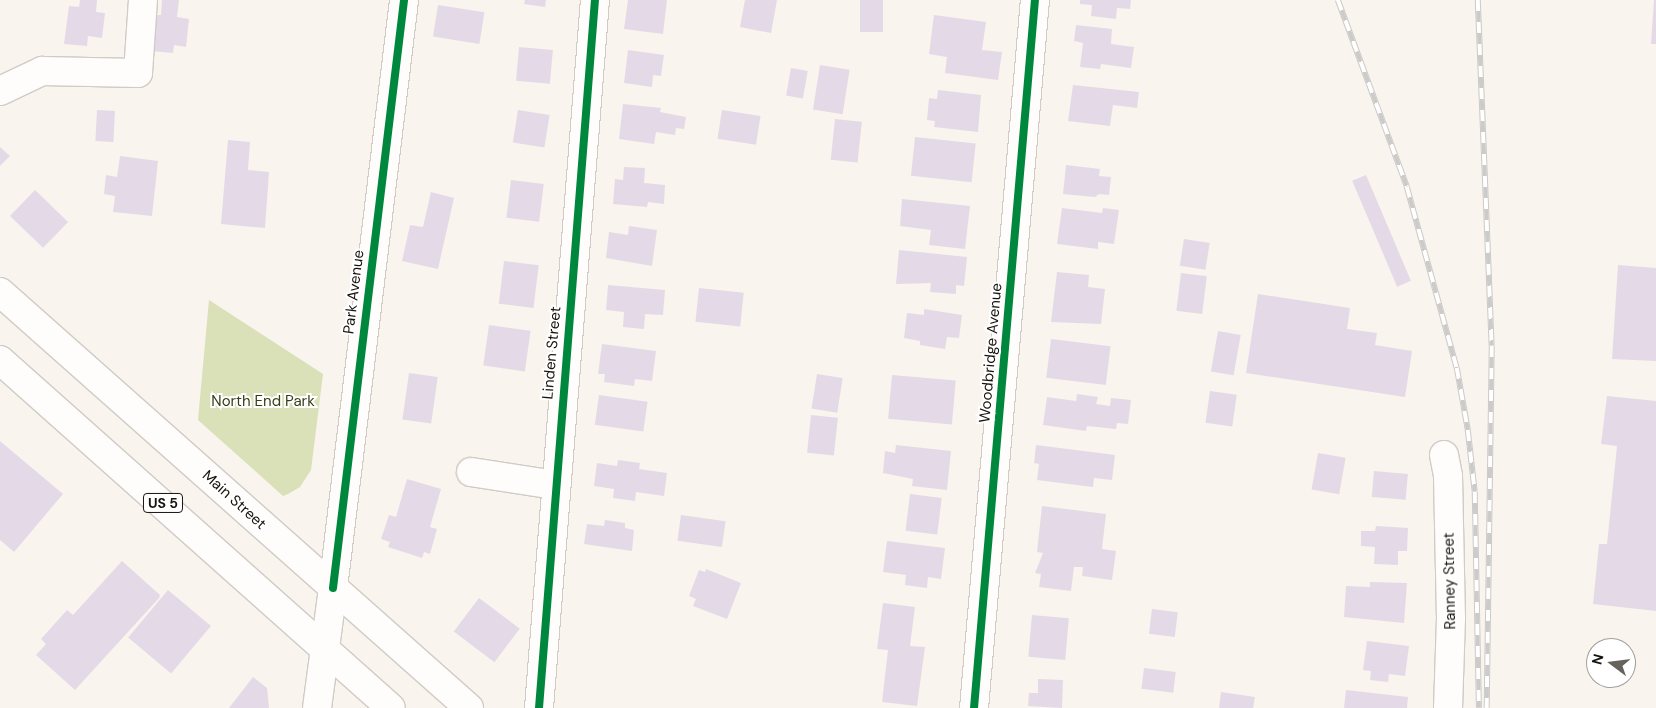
<!DOCTYPE html>
<style>
body{margin:0}
#map{position:relative;width:1656px;height:708px;overflow:hidden;background:#f9f4ee;font-family:"DM Sans",sans-serif}
div>[style]{position:absolute}
.green>*{inset:0;background:#dae0b8}
.building>*{inset:0;background:#e4dae7;transform-origin:0 0}
.roads{filter:drop-shadow(1px 0 #d0cbc5) drop-shadow(-1px 0 #d0cbc5) drop-shadow(0 1px #d0cbc5) drop-shadow(0 -1px #d0cbc5)}
.minor>*{height:28px;margin:-14px;padding:0 14px;transform-origin:14px;border-radius:14px;background:#fefdfc}
.major>*{height:28px;margin:-14px;padding:0 14px;transform-origin:14px;border-radius:14px;background:#fefdfc}
.highway>*{height:28px;margin:-14px;padding:0 14px;transform-origin:14px;border-radius:14px;background:#fefdfc}
.rail>*{height:5.5px;margin-top:-2.75px;transform-origin:0;background:repeating-linear-gradient(90deg,#fff 0 11px,#cccbc9 0 22px);box-sizing:border-box;border-block:1px solid #cccbc9}
.cycleway>*{height:8px;margin:-4px;padding:0 4px;transform-origin:4px;border-radius:4px;background:#00873e}
span{translate:-50% -50%;white-space:nowrap;text-align:center;line-height:1.15;-webkit-text-stroke:4px #fff;paint-order:stroke}
.shield-label span{padding:1px 4px;background:#fff;border:1px solid;border-radius:4px;-webkit-text-stroke-width:0}
.shield-label{font-size:14px;color:#17130d;font-weight:700}
.street-label{font-size:15px;color:#17130d}
.park-label{font-size:15px;color:#373e18}
.north{position:absolute;left:1586px;top:638px;width:50px;height:50px;box-sizing:border-box;background:#fff;border:1px solid #a2a19e;border-radius:50%;rotate:285deg;font-size:14px;font-weight:700;line-height:20px;text-align:center;color:#17130d}
.north::after{content:'';display:block;margin:auto;width:18px;height:22px;background:#66625c;clip-path:polygon(50% 0,100% 100%,50% 72%,0 100%)}
</style>
<div id="map">
<div class="green">
<i style="clip-path:polygon(209px 300px,323px 374px,311px 470px,300px 487px,288px 494px,283px 496px,198px 420px)"></i>
</div>
<div class="building">
<i style="clip-path:polygon(80px 0,97px 0,96px 12px,105px 13px,102px 38px,88px 36px,87px 46px,64px 44px,69px 6px,79px 7px)"></i>
<i style="clip-path:polygon(162px 0,179px 0,177px 17px,189px 19px,186px 47px,174px 45px,173px 53px,151px 51px,155px 15px,161px 15px)"></i>
<i style="clip-path:polygon(525px 0,546px 0,545px 7px,524px 4px)"></i>
<i style="clip-path:polygon(628px 0,667px 0,663px 34px,624px 29px)"></i>
<i style="clip-path:polygon(745px 0,777px 0,771px 33px,740px 27px)"></i>
<i style="left:860px;top:0;width:23px;height:32px"></i>
<i style="clip-path:polygon(1080px 0,1131px 0,1130px 9px,1117px 8px,1116px 19px,1091px 16px,1092px 5px,1080px 4px)"></i>
<i style="clip-path:polygon(1654px 0,1656px 0,1656px 44px,1651px 44px)"></i>
<i style="left:438px;top:5px;width:47px;height:32px;rotate:9deg"></i>
<i style="clip-path:polygon(934px 15px,986px 22px,982px 50px,1002px 52px,998px 80px,945px 73px,947px 57px,929px 54px)"></i>
<i style="clip-path:polygon(1076px 25px,1112px 29px,1111px 44px,1134px 47px,1131px 68px,1101px 64px,1100px 69px,1080px 67px,1083px 43px,1074px 41px)"></i>
<i style="left:519px;top:47px;width:34px;height:34px;rotate:5deg"></i>
<i style="clip-path:polygon(628px 50px,664px 55px,661px 76px,653px 75px,652px 87px,624px 83px)"></i>
<i style="left:820px;top:65px;width:30px;height:45px;rotate:9deg"></i>
<i style="left:791px;top:68px;width:17px;height:28px;rotate:10deg"></i>
<i style="clip-path:polygon(1073px 85px,1139px 92px,1137px 108px,1113px 105px,1110px 126px,1068px 121px)"></i>
<i style="clip-path:polygon(938px 90px,981px 95px,978px 132px,934px 127px,935px 121px,927px 120px,929px 98px,937px 99px)"></i>
<i style="clip-path:polygon(623px 104px,661px 108px,660px 112px,686px 117px,684px 129px,676px 128px,675px 135px,656px 132px,654px 144px,619px 139px)"></i>
<i style="left:97px;top:110px;width:18px;height:31px;rotate:3deg"></i>
<i style="left:518px;top:110px;width:32px;height:33px;rotate:9deg"></i>
<i style="left:722px;top:110px;width:39px;height:29px;rotate:9deg"></i>
<i style="left:835px;top:119px;width:27px;height:41px;rotate:6deg"></i>
<i style="left:915px;top:137px;width:61px;height:39px;rotate:6deg"></i>
<i style="clip-path:polygon(228px 140px,250px 142px,248px 170px,269px 172px,265px 228px,221px 224px)"></i>
<i style="clip-path:polygon(0 147px,10px 156px,0 166px)"></i>
<i style="clip-path:polygon(120px 156px,158px 161px,152px 216px,113px 212px,115px 196px,104px 194px,106px 175px,117px 177px)"></i>
<i style="clip-path:polygon(1066px 165px,1100px 169px,1099px 176px,1111px 177px,1109px 195px,1099px 194px,1095px 197px,1063px 194px)"></i>
<i style="clip-path:polygon(624px 167px,645px 168px,644px 183px,665px 185px,664px 204px,648px 202px,647px 207px,613px 204px,615px 179px,623px 180px)"></i>
<i style="left:1366px;top:175px;width:115px;height:15px;rotate:67deg"></i>
<i style="left:511px;top:180px;width:33px;height:38px;rotate:7deg"></i>
<i style="left:35px;top:190px;width:46px;height:36px;rotate:44deg"></i>
<i style="clip-path:polygon(431px 192px,454px 198px,438px 269px,402px 261px,410px 225px,423px 227px)"></i>
<i style="clip-path:polygon(902px 199px,970px 206px,965px 249px,929px 245px,931px 230px,900px 226px)"></i>
<i style="clip-path:polygon(1062px 208px,1102px 213px,1103px 208px,1119px 210px,1114px 244px,1098px 242px,1098px 249px,1057px 244px)"></i>
<i style="clip-path:polygon(629px 226px,657px 230px,652px 266px,606px 258px,609px 232px,628px 235px)"></i>
<i style="left:1184px;top:239px;width:26px;height:27px;rotate:9deg"></i>
<i style="clip-path:polygon(899px 250px,967px 257px,964px 286px,956px 285px,956px 294px,930px 292px,931px 283px,896px 284px)"></i>
<i style="left:504px;top:261px;width:35px;height:43px;rotate:7deg"></i>
<i style="clip-path:polygon(1618px 265px,1656px 268px,1656px 361px,1612px 359px)"></i>
<i style="clip-path:polygon(1057px 272px,1089px 275px,1088px 287px,1105px 289px,1101px 324px,1051px 322px)"></i>
<i style="left:1181px;top:273px;width:26px;height:38px;rotate:7deg"></i>
<i style="clip-path:polygon(608px 285px,665px 290px,663px 315px,645px 314px,644px 329px,623px 327px,624px 312px,606px 310px)"></i>
<i style="left:699px;top:288px;width:45px;height:34px;rotate:6deg"></i>
<i style="clip-path:polygon(1258px 294px,1350px 308px,1347px 329px,1377px 333px,1375px 345px,1412px 351px,1405px 397px,1246px 373px)"></i>
<i style="clip-path:polygon(924px 309px,962px 315px,959px 338px,947px 337px,945px 349px,920px 345px,920px 341px,904px 338px,907px 313px,924px 315px)"></i>
<i style="left:489px;top:325px;width:42px;height:41px;rotate:8deg"></i>
<i style="left:1218px;top:331px;width:23px;height:41px;rotate:10deg"></i>
<i style="left:1051px;top:339px;width:60px;height:39px;rotate:7deg"></i>
<i style="clip-path:polygon(602px 344px,656px 351px,652px 381px,635px 379px,634px 386px,604px 382px,605px 374px,598px 374px)"></i>
<i style="left:409px;top:373px;width:29px;height:47px;rotate:8deg"></i>
<i style="left:817px;top:374px;width:26px;height:35px;rotate:9deg"></i>
<i style="left:892px;top:375px;width:64px;height:44px;rotate:5deg"></i>
<i style="left:1210px;top:391px;width:27px;height:32px;rotate:8deg"></i>
<i style="clip-path:polygon(1077px 394px,1098px 397px,1096px 404px,1110px 406px,1111px 398px,1131px 400px,1128px 424px,1117px 423px,1116px 429px,1087px 426px,1086px 431px,1043px 425px,1047px 397px,1076px 401px)"></i>
<i style="left:599px;top:395px;width:49px;height:30px;rotate:8deg"></i>
<i style="clip-path:polygon(1607px 396px,1656px 401px,1656px 611px,1593px 604px,1599px 544px,1607px 544px,1617px 446px,1601px 444px)"></i>
<i style="left:811px;top:415px;width:27px;height:38px;rotate:6deg"></i>
<i style="clip-path:polygon(0 441px,63px 494px,14px 552px,0 540px)"></i>
<i style="clip-path:polygon(896px 445px,951px 451px,947px 490px,912px 486px,913px 479px,883px 473px,885px 451px,895px 453px)"></i>
<i style="clip-path:polygon(1036px 445px,1115px 455px,1112px 480px,1094px 478px,1093px 487px,1037px 480px,1039px 464px,1034px 463px)"></i>
<i style="left:1318px;top:453px;width:28px;height:37px;rotate:10deg"></i>
<i style="clip-path:polygon(618px 460px,640px 463px,639px 469px,667px 473px,664px 496px,636px 492px,635px 501px,613px 498px,614px 489px,594px 486px,597px 463px,617px 466px)"></i>
<i style="left:1374px;top:471px;width:34px;height:26px;rotate:5deg"></i>
<i style="clip-path:polygon(407px 479px,441px 489px,430px 527px,437px 529px,430px 554px,424px 552px,422px 558px,388px 547px,390px 542px,381px 539px,389px 515px,396px 517px)"></i>
<i style="left:910px;top:494px;width:32px;height:37px;rotate:7deg"></i>
<i style="clip-path:polygon(1042px 506px,1106px 514px,1102px 549px,1116px 551px,1112px 580px,1082px 576px,1083px 567px,1074px 567px,1071px 591px,1039px 587px,1041px 574px,1035px 573px,1043px 553px,1037px 552px)"></i>
<i style="left:681px;top:515px;width:45px;height:26px;rotate:8deg"></i>
<i style="clip-path:polygon(605px 520px,625px 523px,625px 528px,634px 530px,632px 551px,584px 544px,587px 524px,604px 526px)"></i>
<i style="clip-path:polygon(1376px 526px,1408px 528px,1407px 551px,1398px 551px,1398px 565px,1374px 564px,1375px 547px,1361px 546px,1361px 531px,1375px 531px)"></i>
<i style="clip-path:polygon(887px 541px,945px 548px,941px 579px,928px 577px,927px 588px,905px 585px,906px 575px,883px 572px)"></i>
<i style="clip-path:polygon(122px 561px,160px 595px,159px 598px,75px 690px,36px 655px,46px 644px,41px 639px,67px 610px,73px 615px)"></i>
<i style="clip-path:polygon(706px 569px,741px 583px,727px 619px,693px 606px,696px 599px,689px 596px,699px 570px,705px 572px)"></i>
<i style="clip-path:polygon(1370px 582px,1407px 583px,1404px 623px,1344px 617px,1346px 586px,1370px 587px)"></i>
<i style="left:168px;top:590px;width:56px;height:62px;rotate:40deg"></i>
<i style="left:479px;top:598px;width:51px;height:42px;rotate:37deg"></i>
<i style="clip-path:polygon(883px 603px,915px 607px,910px 646px,925px 647px,917px 706px,882px 702px,888px 650px,877px 649px)"></i>
<i style="left:1152px;top:609px;width:26px;height:25px;rotate:7deg"></i>
<i style="left:1032px;top:615px;width:37px;height:42px;rotate:5deg"></i>
<i style="clip-path:polygon(1367px 641px,1409px 646px,1405px 676px,1389px 674px,1388px 682px,1370px 680px,1371px 671px,1363px 670px)"></i>
<i style="left:1144px;top:668px;width:32px;height:21px;rotate:7deg"></i>
<i style="clip-path:polygon(253px 677px,267px 688px,269px 708px,229px 708px)"></i>
<i style="clip-path:polygon(1038px 679px,1063px 680px,1062px 708px,1028px 706px,1029px 693px,1038px 693px)"></i>
<i style="clip-path:polygon(1346px 690px,1408px 697px,1407px 708px,1344px 708px)"></i>
<i style="clip-path:polygon(1221px 692px,1255px 697px,1253px 708px,1219px 708px)"></i>
</div>
<div class="roads">
<div class="minor">
<i style="left:0;top:91px;width:47px;rotate:-25.5deg"></i>
<i style="left:42px;top:71px;width:96px;rotate:1.2deg"></i>
<i style="left:138px;top:73px;width:73px;rotate:-86.1deg"></i>
<i style="left:1444px;top:455px;width:21px;rotate:79deg"></i>
<i style="left:1448px;top:476px;width:142px;rotate:88.8deg"></i>
<i style="left:1451px;top:618px;width:90px;rotate:91.9deg"></i>
<i style="left:471px;top:472px;width:85px;rotate:8.8deg"></i>
<i style="left:333px;top:588px;width:592px;rotate:-83.11deg"></i>
<i style="left:539px;top:708px;width:710px;rotate:-85.48deg"></i>
<i style="left:974px;top:708px;width:711px;rotate:-85.08deg"></i>
</div>
<div class="major">
<i style="left:317px;top:708px;width:121px;rotate:-82.4deg"></i>
</div>
<div class="highway">
<i style="left:0;top:292px;width:627px;rotate:41.57deg"></i>
<i style="left:0;top:360px;width:523px;rotate:41.67deg"></i>
</div>
</div>
<div class="rail">
<i style="left:1338px;top:0;width:199px;rotate:69.7deg"></i>
<i style="left:1407px;top:187px;width:188px;rotate:74.6deg"></i>
<i style="left:1457px;top:368px;width:63px;rotate:79.9deg"></i>
<i style="left:1468px;top:430px;width:62px;rotate:83.6deg"></i>
<i style="left:1475px;top:492px;width:216px;rotate:88.9deg"></i>
<i style="left:1478px;top:0;width:346px;rotate:87.7deg"></i>
<i style="left:1492px;top:346px;width:362px;rotate:90.8deg"></i>
</div>
<div class="cycleway">
<i style="left:333px;top:588px;width:592px;rotate:-83.11deg"></i>
<i style="left:539px;top:708px;width:710px;rotate:-85.48deg"></i>
<i style="left:974px;top:708px;width:711px;rotate:-85.08deg"></i>
</div>
<div class="shield-label">
<span style="left:163px;top:503px">US 5</span>
</div>
<div class="street-label">
<span style="left:354px;top:292px;rotate:-83deg">Park Avenue</span>
<span style="left:552px;top:353px;rotate:-85deg">Linden Street</span>
<span style="left:991px;top:353px;rotate:-85deg">Woodbridge Avenue</span>
<span style="left:234px;top:500px;rotate:42deg">Main Street</span>
<span style="left:1450px;top:581px;rotate:-91deg">Ranney Street</span>
</div>
<div class="park-label">
<span style="left:263px;top:402px">North End Park</span>
</div>
<div class="north">N</div>
</div>
